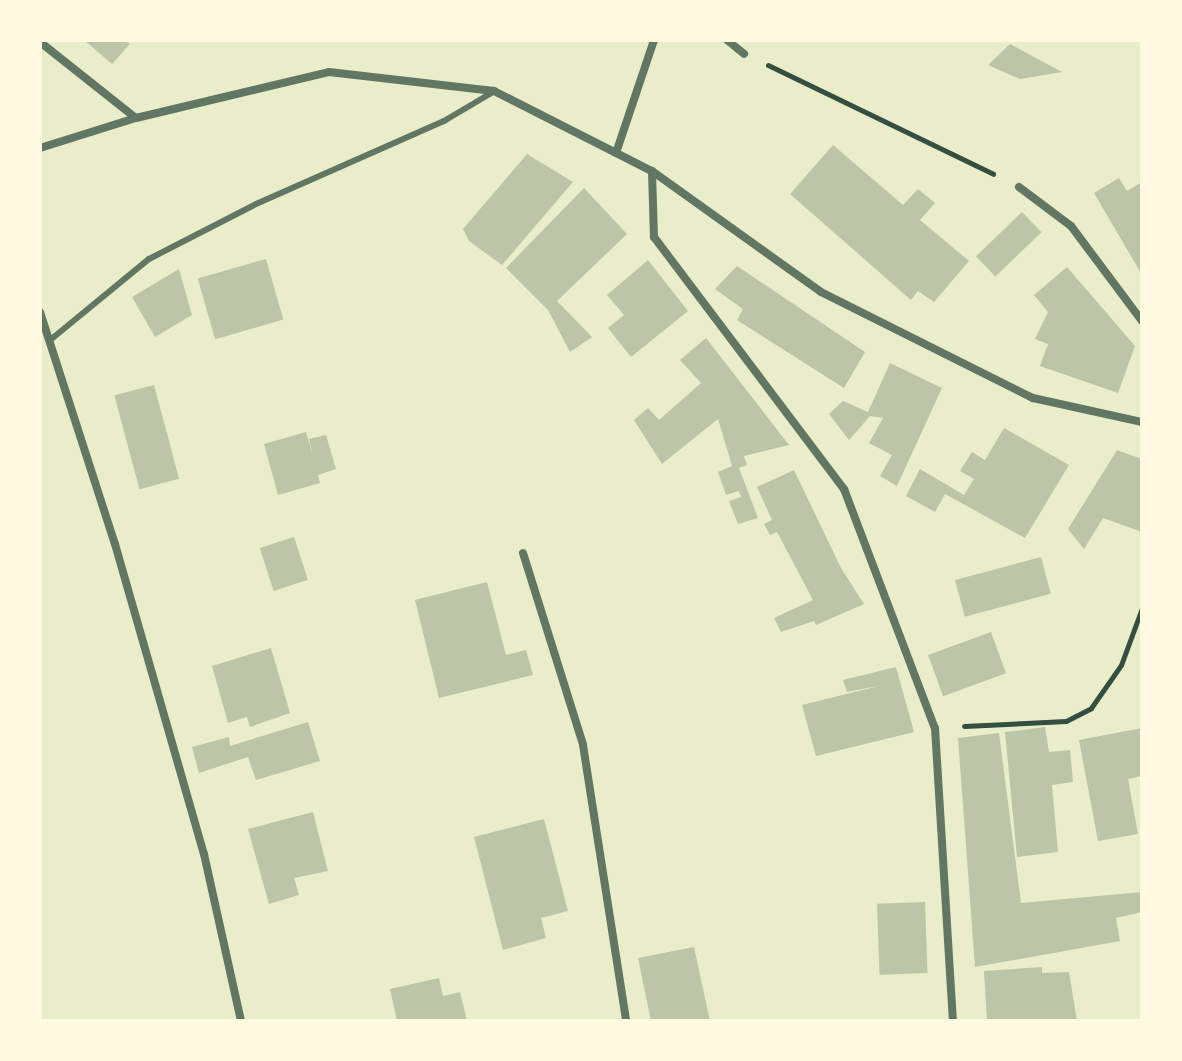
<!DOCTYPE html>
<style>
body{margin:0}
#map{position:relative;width:1182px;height:1061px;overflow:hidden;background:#e9edc9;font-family:"Work Sans",sans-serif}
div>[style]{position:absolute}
.building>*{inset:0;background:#bcc5a7;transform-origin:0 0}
.path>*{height:5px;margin:-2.5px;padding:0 2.5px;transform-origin:2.5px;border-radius:2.5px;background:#344e41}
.service>*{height:6px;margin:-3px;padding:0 3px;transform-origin:3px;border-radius:3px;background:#617663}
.minor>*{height:8px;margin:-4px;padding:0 4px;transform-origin:4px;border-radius:4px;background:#617663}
span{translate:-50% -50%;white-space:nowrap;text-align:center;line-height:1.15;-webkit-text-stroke:6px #fefae0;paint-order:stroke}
.frame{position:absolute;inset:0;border:42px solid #fefae0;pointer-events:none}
</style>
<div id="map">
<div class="building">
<i style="clip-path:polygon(84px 40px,125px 40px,130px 44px,112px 64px)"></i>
<i style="clip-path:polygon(1010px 44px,1062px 72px,1020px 79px,988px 65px)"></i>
<i style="clip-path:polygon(833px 145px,903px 205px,918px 189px,935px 203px,920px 220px,969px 261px,934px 302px,918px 291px,911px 300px,790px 194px)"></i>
<i style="clip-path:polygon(527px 154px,573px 182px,502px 265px,469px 241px,463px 229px)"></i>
<i style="clip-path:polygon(1119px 178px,1127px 191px,1142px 182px,1142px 275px,1094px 193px)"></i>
<i style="clip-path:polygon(584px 188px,627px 234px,557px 301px,592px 337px,570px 352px,548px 310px,506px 268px)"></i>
<i style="left:1022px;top:212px;width:28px;height:64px;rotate:46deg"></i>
<i style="left:266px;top:259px;width:63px;height:71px;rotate:74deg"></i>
<i style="clip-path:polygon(648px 260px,688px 311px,631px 357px,608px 328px,624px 315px,607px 295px)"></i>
<i style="clip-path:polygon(737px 266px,865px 352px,844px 388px,737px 320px,743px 309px,715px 289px)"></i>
<i style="clip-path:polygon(1067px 267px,1135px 346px,1118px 393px,1040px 366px,1048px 344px,1035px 339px,1048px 312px,1034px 295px)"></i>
<i style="clip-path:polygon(179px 269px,192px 315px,155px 337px,132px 297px)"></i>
<i style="clip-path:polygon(706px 338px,789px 445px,744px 456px,747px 465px,739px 468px,758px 518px,738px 524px,729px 501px,741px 497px,739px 491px,726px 495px,718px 472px,732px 466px,718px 419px,662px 464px,634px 420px,648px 408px,659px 420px,701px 383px,680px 360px)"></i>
<i style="clip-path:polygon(890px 363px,942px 388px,897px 486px,880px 476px,892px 455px,869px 443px,883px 418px,870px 416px,849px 440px,829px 414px,843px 401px,868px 412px)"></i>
<i style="left:154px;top:385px;width:97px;height:41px;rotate:75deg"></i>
<i style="clip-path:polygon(1004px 428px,1069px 465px,1025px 538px,945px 494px,935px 512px,906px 496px,920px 469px,964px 495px,974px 479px,960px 471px,972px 452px,985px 460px)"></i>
<i style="clip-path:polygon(306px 432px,313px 456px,309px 439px,326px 435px,336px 469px,318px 475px,320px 483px,278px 495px,264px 444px)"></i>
<i style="clip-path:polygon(1117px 450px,1142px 459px,1142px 532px,1103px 518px,1084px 549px,1068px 529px)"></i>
<i style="clip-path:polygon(794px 470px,841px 568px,864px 604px,816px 625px,814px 621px,781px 632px,774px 618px,813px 600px,777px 532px,770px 535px,764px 524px,772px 520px,757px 487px)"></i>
<i style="left:294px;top:537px;width:45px;height:36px;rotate:72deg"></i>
<i style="left:1041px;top:557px;width:38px;height:89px;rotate:75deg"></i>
<i style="clip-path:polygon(487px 582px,506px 655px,526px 650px,533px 675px,439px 698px,415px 600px)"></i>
<i style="left:991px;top:632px;width:44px;height:67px;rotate:70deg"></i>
<i style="clip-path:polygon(271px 648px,290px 713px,250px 727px,247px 717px,228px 723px,212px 666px)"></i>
<i style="clip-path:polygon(896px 667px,914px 732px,816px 756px,802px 705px,883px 685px,847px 692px,843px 680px)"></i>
<i style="clip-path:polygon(308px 722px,320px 761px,256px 780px,248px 757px,199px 773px,192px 747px,229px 737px,230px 746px)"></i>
<i style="clip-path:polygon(1045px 727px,1049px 752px,1070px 750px,1073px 782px,1052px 785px,1058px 852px,1017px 857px,1005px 732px)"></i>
<i style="clip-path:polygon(1142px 728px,1142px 776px,1128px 779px,1138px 834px,1098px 841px,1079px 740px)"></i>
<i style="clip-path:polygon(999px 733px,1021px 903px,1142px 892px,1142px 912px,1116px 918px,1120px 941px,975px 967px,958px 738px)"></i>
<i style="clip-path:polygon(313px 812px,328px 871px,294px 878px,299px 895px,269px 904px,248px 829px)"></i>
<i style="clip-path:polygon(544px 819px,568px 911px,541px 918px,546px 938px,503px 950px,474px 837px)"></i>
<i style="left:925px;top:902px;width:71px;height:48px;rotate:88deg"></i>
<i style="clip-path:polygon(694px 947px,710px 1021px,651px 1021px,638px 958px)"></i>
<i style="clip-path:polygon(1042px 967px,1042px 973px,1069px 972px,1077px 1021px,987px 1021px,984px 971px)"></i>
<i style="clip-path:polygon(439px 978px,443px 996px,460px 992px,467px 1021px,397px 1021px,390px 989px)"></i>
</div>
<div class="path">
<i style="left:768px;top:65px;width:250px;rotate:25.8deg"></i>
<i style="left:964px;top:726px;width:102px;rotate:-2.8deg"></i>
<i style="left:1066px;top:721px;width:28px;rotate:-27deg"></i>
<i style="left:1091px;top:708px;width:52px;rotate:-55.1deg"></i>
<i style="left:1121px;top:665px;width:61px;rotate:-69.8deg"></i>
</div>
<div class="service">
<i style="left:49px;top:341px;width:129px;rotate:-39.4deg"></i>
<i style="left:149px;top:259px;width:120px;rotate:-27.2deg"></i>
<i style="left:256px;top:204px;width:206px;rotate:-23.8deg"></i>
<i style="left:444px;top:121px;width:57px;rotate:-30.6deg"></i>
</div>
<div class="minor">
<i style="left:727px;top:40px;width:22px;rotate:39deg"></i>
<i style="left:40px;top:42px;width:122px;rotate:38.4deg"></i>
<i style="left:40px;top:148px;width:101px;rotate:-17.4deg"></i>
<i style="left:136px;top:118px;width:198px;rotate:-13.4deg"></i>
<i style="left:329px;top:72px;width:166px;rotate:6.6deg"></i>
<i style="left:494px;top:91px;width:177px;rotate:26.9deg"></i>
<i style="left:652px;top:171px;width:208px;rotate:35.6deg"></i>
<i style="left:821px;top:292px;width:237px;rotate:26.6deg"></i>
<i style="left:1033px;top:398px;width:112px;rotate:12.4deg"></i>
<i style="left:616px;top:153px;width:119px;rotate:-71.4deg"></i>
<i style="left:652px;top:171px;width:66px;rotate:88.3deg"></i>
<i style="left:654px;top:237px;width:316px;rotate:53deg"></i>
<i style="left:844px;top:489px;width:256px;rotate:69.2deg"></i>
<i style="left:935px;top:728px;width:294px;rotate:86.5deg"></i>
<i style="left:1019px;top:187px;width:65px;rotate:36.9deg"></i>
<i style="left:1071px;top:226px;width:119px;rotate:53.2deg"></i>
<i style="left:40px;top:312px;width:244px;rotate:72.1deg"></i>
<i style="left:115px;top:544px;width:323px;rotate:74deg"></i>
<i style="left:204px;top:854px;width:171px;rotate:77.5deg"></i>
<i style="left:523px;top:553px;width:201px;rotate:72.6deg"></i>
<i style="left:583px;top:745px;width:279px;rotate:81.1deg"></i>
</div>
<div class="frame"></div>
</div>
